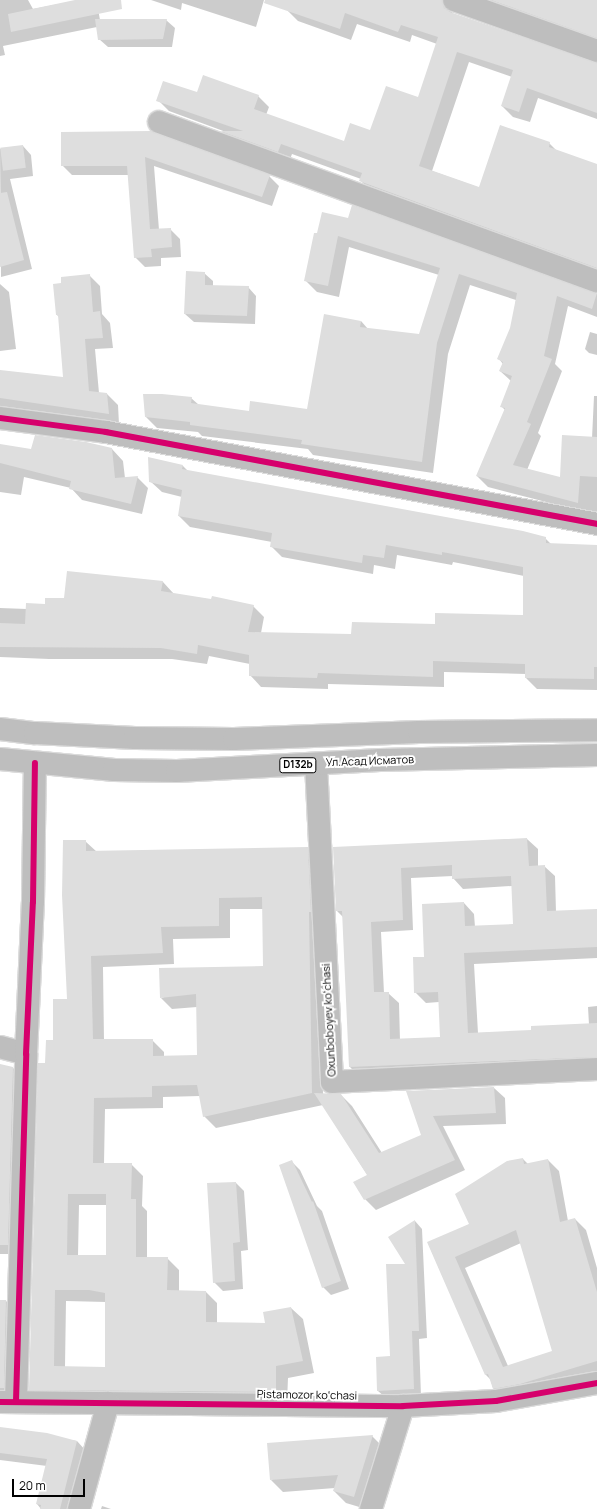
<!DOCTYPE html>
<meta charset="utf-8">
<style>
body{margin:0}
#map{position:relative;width:597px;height:1509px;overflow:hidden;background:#fff;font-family:Manrope,sans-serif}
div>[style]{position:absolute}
.shadow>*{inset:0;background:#0003}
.building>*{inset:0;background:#dedede;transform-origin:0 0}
.roads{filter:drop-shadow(1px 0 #dbdbdb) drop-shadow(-1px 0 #dbdbdb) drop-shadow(0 1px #dbdbdb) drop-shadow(0 -1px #dbdbdb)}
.minor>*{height:22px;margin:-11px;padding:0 11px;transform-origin:11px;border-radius:11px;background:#bebebe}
.major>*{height:22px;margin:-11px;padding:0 11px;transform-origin:11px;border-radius:11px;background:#bebebe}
.cycleway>*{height:6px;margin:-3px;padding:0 3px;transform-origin:3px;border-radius:3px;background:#d6006c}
span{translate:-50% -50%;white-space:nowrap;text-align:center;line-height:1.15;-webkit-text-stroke:4px #fff;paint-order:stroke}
.shield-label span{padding:1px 3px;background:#fff;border:1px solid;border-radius:3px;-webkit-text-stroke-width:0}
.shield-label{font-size:10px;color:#000;font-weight:700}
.street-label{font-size:11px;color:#000}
.scale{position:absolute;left:12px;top:1479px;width:73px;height:18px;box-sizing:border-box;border:2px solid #000;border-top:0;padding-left:5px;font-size:12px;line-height:14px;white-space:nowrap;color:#000;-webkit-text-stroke:3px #fff;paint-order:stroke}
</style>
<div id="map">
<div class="shadow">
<i style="clip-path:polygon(0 0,28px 0,33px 9px,80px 0,89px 0,98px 9px,100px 20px,166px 20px,175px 28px,172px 47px,108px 47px,99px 39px,97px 27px,3px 46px,5px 55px,0 56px)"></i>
<i style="clip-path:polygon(151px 0,264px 0,256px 27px,182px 3px,181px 10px)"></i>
<i style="clip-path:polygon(290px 0,460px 0,453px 8px,452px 14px,597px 64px,597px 119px,538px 98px,530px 122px,513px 117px,502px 106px,512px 77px,469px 62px,432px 171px,480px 188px,549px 143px,557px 151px,597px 165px,597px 274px,372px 192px,361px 181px,361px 179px,292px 154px,289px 162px,232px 142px,222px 132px,226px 132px,169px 111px,158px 100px,198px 94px,258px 96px,269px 107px,266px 115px,345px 142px,371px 132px,419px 98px,437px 44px,412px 35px,410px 42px,357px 24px,351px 40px,298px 21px,287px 10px)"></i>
<i style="clip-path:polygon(473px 0,597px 0,597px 44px)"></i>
<i style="clip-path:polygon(62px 133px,269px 176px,279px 186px,272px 206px,154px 166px,159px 230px,170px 229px,180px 239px,181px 257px,161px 258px,161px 266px,145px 267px,135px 257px,129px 175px,72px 175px,62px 165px)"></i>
<i style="clip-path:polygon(23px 146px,31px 155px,33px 176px,10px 179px,32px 269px,1px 277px,0 149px)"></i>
<i style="clip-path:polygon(352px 207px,597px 294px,597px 317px,568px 306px,555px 364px,562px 371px,538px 433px,541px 436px,527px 470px,561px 478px,592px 438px,594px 396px,597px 396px,597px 515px,488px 487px,477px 476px,505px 410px,501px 406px,511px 381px,500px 371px,503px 364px,499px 359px,511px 329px,516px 300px,470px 285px,448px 354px,433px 473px,313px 455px,308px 449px,202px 436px,198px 432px,157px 428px,146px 417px,191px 398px,199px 405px,250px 412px,308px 410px,361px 321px,368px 329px,420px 335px,439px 275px,349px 247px,339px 297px,317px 292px,306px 281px,349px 219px)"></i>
<i style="clip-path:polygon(187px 272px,204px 273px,213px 281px,213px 286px,248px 287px,256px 296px,255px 324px,194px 322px,185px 314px)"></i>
<i style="clip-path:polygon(89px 275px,100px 286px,102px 314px,110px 323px,113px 348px,95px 349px,99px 393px,107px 394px,118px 405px,119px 424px,0 407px,0 371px,64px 379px,59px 317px,57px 315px,62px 284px)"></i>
<i style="clip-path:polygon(0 284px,9px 292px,16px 349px,0 351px)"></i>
<i style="clip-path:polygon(590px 332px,597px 334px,597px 355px,589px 353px,585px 349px)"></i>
<i style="clip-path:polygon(0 445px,32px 451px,112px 449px,123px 461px,125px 478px,137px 477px,148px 488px,142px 514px,82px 500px,71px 488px,24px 477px,21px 495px,0 492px)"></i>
<i style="clip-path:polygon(149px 458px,183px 466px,188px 471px,545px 538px,552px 545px,597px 546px,597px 690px,537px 689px,526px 678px,526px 674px,444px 672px,444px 687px,328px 684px,328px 689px,261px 687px,250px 675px,250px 664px,209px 656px,207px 664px,172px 659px,49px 659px,0 657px,0 608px,27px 609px,65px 599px,163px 582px,174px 594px,253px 606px,264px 617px,261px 633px,352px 635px,524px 616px,524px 576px,453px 562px,452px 565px,397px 555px,395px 569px,374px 565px,373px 574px,282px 557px,271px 546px,272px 542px,190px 527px,179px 516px,182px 497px,162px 492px,150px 481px)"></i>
<i style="clip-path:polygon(evenodd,527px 839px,538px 849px,538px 866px,544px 866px,555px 876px,556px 912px,597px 910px,597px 958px,474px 964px,478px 1033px,532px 1031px,589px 1025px,588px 1007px,597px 1006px,597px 1067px,360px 1077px,350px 1067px,343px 917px,337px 911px,334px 848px,527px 839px,453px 876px,453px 878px,463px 889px,512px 886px,514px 925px,475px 927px,474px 914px,464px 903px,425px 958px,415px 992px,426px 1003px,439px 1002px,441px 1038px,400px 1040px,399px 1003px,388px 993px,384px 993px,381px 932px,413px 930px,411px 878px,453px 876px)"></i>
<i style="clip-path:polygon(evenodd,85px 841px,97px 852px,307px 848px,319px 860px,323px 1094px,341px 1095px,352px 1106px,382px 1153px,422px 1136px,408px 1092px,494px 1088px,505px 1098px,506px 1124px,443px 1126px,465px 1170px,376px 1210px,365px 1199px,368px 1176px,323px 1105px,216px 1128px,204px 1116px,200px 1096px,163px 1097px,163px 1108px,105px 1109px,104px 1164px,131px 1164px,143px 1176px,142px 1206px,147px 1211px,147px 1258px,167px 1258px,179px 1270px,179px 1291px,206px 1292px,217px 1303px,217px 1323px,266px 1324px,291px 1308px,303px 1319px,314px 1373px,288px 1378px,287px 1403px,41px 1401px,30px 1389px,46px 1064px,68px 1000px,85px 841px,230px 909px,263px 909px,264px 967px,161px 998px,172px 1009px,197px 1007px,198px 1056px,164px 1057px,164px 1052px,152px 1040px,104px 1040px,103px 967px,174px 964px,173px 939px,230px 938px,230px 909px,85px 841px,79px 1205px,107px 1205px,107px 1256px,78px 1256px,79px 1205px,85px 841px,66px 1301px,106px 1302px,106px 1368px,65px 1367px,66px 1301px)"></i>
<i style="clip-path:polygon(0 1065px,13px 1068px,23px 1077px,17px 1254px,0 1254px)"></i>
<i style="clip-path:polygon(evenodd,523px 1159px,528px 1164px,548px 1160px,559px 1171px,568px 1221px,575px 1219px,586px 1230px,597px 1268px,597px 1375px,504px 1399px,493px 1388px,491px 1380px,486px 1375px,428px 1243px,470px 1224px,523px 1159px,521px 1243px,553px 1352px,508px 1366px,465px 1268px,521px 1243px)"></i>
<i style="clip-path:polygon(292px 1162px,300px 1170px,317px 1206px,322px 1211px,349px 1289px,331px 1295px,323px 1287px)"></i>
<i style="clip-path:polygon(236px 1183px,244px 1191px,248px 1250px,241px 1251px,243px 1289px,223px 1291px,214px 1282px)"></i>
<i style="clip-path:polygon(415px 1221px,422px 1229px,427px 1338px,419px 1339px,421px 1396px,386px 1398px,378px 1391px,391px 1357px)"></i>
<i style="clip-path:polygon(0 1301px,6px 1301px,16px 1311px,13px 1398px,0 1397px)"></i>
<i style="clip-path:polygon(0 1428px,77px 1441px,86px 1451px,71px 1509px,41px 1509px,37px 1504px,47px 1466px,0 1460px)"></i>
<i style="clip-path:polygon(372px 1436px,384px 1448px,366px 1509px,346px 1503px,334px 1491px,335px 1488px,283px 1492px,271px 1480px)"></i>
<i style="clip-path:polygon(102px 1506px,111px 1509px,101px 1509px)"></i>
</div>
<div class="building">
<i style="clip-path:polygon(75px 0,121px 0,122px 9px,11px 32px,8px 14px)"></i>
<i style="clip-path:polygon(265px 0,442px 0,444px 8px,450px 12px,597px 63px,597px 113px,527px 88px,519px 112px,501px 106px,513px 70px,457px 52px,419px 166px,479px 187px,500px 125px,550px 142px,549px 147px,597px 164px,597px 268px,359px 181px,362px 173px,281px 144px,278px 152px,220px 131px,243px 131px,156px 101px,163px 81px,197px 92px,203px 75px,259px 95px,254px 109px,344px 141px,350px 123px,370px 130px,386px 86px,418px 97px,438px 37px,401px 25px,398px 32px,345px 13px,340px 29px,264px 3px)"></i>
<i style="clip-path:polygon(491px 0,597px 0,597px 38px)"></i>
<i style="clip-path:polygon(95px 19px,167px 19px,163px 39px,98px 40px)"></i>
<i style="clip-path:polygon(151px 131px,270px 175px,262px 197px,145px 157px,150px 229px,171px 228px,172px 247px,151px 249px,152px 257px,134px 258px,127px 166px,61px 166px,61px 132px)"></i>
<i style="left:23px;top:145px;width:23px;height:23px;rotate:83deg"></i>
<i style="clip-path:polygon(7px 192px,24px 260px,0 267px,0 193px)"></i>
<i style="clip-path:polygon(352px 205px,597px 293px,592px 309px,557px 296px,544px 356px,552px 359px,527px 422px,531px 424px,513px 465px,560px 477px,562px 435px,597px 437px,597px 477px,580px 476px,578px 503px,476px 476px,505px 408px,500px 407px,512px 376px,499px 371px,503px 362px,497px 359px,510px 328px,517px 293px,459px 274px,437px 343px,422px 462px,301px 444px,302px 440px,190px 425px,190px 422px,145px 417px,143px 394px,162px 394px,192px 397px,191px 403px,249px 411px,250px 401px,307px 409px,324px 314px,361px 321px,360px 327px,419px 334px,440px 268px,338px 236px,328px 286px,304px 281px,314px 233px,317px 233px,322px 212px,348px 218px)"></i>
<i style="clip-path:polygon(186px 271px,205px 272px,205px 285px,249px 286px,247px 316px,184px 314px)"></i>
<i style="clip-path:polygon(90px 274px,93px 312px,100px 311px,103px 338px,85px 339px,89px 391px,107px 393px,109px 414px,0 398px,0 370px,63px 377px,58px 315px,56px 315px,53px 284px,61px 283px,61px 277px)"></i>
<i style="clip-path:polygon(35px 435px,86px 442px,112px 448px,115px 478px,138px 476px,131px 504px,69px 489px,71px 481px,0 463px,0 444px,31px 449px)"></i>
<i style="clip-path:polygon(148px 457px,183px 465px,182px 469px,523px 531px,546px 537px,546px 543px,597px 545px,597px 667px,594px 667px,594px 679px,525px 678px,525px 664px,433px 661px,433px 677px,318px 673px,317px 678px,249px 676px,249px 655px,198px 645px,197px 654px,161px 648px,0 647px,0 623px,25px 624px,26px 603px,45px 604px,45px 598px,64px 598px,67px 571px,163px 581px,161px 591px,211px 599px,212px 596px,254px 605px,248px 632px,351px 634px,352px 622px,435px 624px,435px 613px,523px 615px,523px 567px,442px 552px,442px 555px,386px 545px,384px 558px,363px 555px,362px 563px,270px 547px,272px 533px,178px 516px,182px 490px,149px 482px)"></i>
<i style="clip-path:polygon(evenodd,527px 838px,529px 866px,545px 865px,547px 911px,597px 909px,597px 947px,464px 953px,468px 1033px,531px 1030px,531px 1026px,597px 1023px,597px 1057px,349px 1067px,342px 911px,336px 911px,333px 847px,527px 838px,452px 865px,452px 879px,511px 876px,513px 924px,465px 926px,464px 902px,422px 904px,424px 957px,413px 957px,414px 993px,438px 992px,440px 1037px,390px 1039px,389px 992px,374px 992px,371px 922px,403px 920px,401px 868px,452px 865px)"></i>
<i style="clip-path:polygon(evenodd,63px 840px,86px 840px,86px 851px,308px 847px,311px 912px,309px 912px,312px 1093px,203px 1117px,197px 1085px,152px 1086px,152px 1097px,94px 1098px,93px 1163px,132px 1163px,131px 1199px,136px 1199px,136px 1257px,168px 1257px,167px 1290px,206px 1291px,206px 1322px,265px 1323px,263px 1312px,291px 1307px,303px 1361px,276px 1366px,276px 1392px,29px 1390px,38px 1063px,45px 1063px,46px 1040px,53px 1040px,53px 999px,67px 999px,62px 895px,63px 840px,262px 897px,263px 966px,159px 968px,160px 998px,196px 994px,197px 1055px,153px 1056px,153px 1039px,93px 1039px,91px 956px,163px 953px,161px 927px,219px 926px,219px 898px,262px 897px,63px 840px,68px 1194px,106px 1194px,106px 1255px,67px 1255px,68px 1194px,63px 840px,55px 1290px,89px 1290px,105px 1293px,105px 1367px,54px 1366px,55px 1290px)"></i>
<i style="clip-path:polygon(0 1064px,13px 1067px,8px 1245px,0 1245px)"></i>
<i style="clip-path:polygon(494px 1087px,496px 1113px,433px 1116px,455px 1160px,364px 1200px,353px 1182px,367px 1175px,314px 1093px,341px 1094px,379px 1153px,421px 1135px,406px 1091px)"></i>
<i style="clip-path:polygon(evenodd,523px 1158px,524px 1164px,548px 1159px,560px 1222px,575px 1218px,597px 1292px,597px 1361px,520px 1384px,493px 1389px,488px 1374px,485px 1375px,427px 1242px,469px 1224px,455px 1194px,507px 1161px,523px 1158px,516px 1230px,552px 1351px,503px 1367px,455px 1257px,516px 1230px)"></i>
<i style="clip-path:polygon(292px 1160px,312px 1202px,313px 1201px,341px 1281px,322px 1288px,279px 1165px)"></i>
<i style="clip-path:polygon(236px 1182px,240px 1242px,233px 1243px,235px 1281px,213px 1283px,207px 1183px)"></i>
<i style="clip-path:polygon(415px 1220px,419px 1331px,412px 1331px,414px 1389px,377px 1391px,376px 1357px,390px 1356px,386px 1264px,405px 1264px,388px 1237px)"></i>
<i style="clip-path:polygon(0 1300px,6px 1300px,4px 1388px,0 1388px)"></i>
<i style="clip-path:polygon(0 1427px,47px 1433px,77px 1441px,60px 1509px,40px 1509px,41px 1505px,36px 1504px,47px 1459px,0 1453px)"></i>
<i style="clip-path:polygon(373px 1435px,354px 1497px,333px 1491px,338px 1475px,270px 1480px,267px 1443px)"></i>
</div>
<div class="roads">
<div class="minor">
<i style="left:454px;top:0;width:152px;rotate:19.6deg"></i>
<i style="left:159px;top:122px;width:466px;rotate:20deg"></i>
<i style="left:0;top:418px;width:107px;rotate:7.5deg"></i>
<i style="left:106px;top:432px;width:500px;rotate:10.6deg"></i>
<i style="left:316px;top:764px;width:318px;rotate:87.1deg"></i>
<i style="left:332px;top:1082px;width:265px;rotate:-2.8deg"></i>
<i style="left:0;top:1047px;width:27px;rotate:15deg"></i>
<i style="left:16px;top:1401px;width:347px;rotate:-88.3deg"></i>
<i style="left:26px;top:1054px;width:152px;rotate:-87.4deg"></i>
<i style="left:33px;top:902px;width:139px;rotate:-89.2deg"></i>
<i style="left:0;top:1402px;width:403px;rotate:0.6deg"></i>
<i style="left:403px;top:1406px;width:93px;rotate:-3.1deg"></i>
<i style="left:496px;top:1401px;width:103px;rotate:-10.1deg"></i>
<i style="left:79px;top:1509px;width:110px;rotate:-74.7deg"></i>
<i style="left:371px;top:1509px;width:108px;rotate:-72.7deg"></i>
</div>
<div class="major">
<i style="left:0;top:729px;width:35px;rotate:7deg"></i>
<i style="left:35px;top:733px;width:100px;rotate:2.9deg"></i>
<i style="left:135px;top:738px;width:99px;rotate:0.6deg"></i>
<i style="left:234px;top:739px;width:185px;rotate:-2.2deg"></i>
<i style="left:419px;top:732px;width:178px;rotate:-0.6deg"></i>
<i style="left:0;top:759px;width:115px;rotate:5.5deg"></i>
<i style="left:114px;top:770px;width:63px;rotate:0.9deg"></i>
<i style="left:177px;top:771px;width:203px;rotate:-3.1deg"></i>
<i style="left:380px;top:760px;width:217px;rotate:-1.3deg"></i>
</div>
</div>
<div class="cycleway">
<i style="left:0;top:418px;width:107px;rotate:7.5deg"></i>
<i style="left:106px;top:432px;width:500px;rotate:10.6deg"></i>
<i style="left:16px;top:1401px;width:347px;rotate:-88.3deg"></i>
<i style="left:26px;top:1054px;width:152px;rotate:-87.4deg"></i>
<i style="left:33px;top:902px;width:139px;rotate:-89.2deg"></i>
<i style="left:0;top:1402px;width:403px;rotate:0.6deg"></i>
<i style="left:403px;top:1406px;width:93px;rotate:-3.1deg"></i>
<i style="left:496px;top:1401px;width:103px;rotate:-10.1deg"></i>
</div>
<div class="shield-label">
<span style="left:298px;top:765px">D132b</span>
</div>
<div class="street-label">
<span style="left:370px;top:761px;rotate:-2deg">Ул.Асад Исматов</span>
<span style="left:329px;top:1020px;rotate:-93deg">Oxunboboyev koʻchasi</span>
<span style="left:307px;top:1395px;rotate:1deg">Pistamozor koʻchasi</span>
</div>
<div class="scale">20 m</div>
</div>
